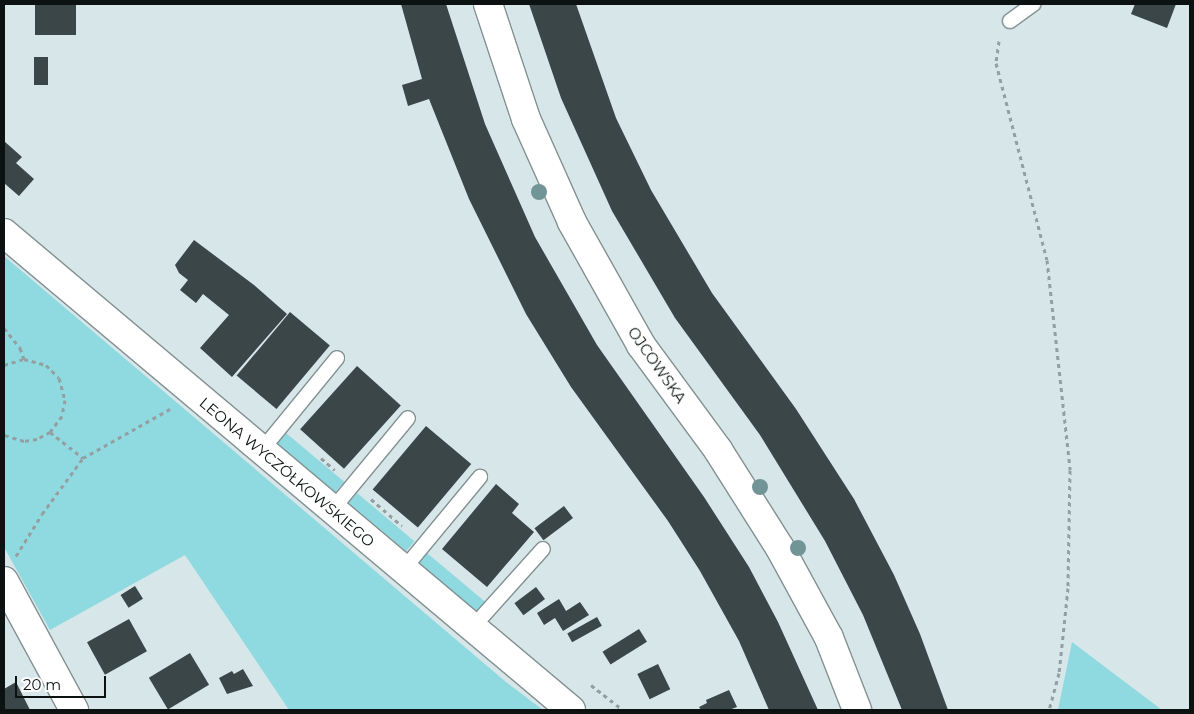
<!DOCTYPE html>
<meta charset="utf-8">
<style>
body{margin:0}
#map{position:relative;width:1194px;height:714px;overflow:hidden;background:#d7e6e8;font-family:Montserrat,sans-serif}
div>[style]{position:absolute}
.green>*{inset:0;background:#8edae0;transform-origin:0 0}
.building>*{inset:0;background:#3a4647;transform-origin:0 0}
.path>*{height:3px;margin-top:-1.5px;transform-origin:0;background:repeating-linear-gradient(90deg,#949fa1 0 4px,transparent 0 8px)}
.roads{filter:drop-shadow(1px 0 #839192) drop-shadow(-1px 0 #839192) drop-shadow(0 1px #839192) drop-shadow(0 -1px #839192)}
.lane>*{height:14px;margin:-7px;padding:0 7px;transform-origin:7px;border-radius:7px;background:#fff}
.street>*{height:28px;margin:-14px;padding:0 14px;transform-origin:14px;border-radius:14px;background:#fff}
.trees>*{width:16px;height:16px;margin:-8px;border-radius:50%;background:#719497}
span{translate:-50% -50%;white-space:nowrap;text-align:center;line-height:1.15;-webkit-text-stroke:5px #fff;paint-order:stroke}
.street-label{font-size:15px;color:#0c1111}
.frame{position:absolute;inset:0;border:5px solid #0c1111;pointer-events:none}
.scale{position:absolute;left:15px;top:676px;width:91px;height:22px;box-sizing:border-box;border:2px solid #0c1111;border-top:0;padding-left:6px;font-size:15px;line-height:18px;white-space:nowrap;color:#0c1111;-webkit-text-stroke:4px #fff;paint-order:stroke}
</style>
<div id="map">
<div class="green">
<i style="clip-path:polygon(4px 256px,506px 682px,543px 710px,289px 710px,185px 555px,50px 630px,4px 547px)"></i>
<i style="left:286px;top:433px;width:76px;height:14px;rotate:40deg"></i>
<i style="left:357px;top:493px;width:75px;height:13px;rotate:40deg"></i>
<i style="left:427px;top:553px;width:77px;height:13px;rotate:40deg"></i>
<i style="clip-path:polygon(1072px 642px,1162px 710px,1058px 710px)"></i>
</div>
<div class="building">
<i style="left:35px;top:4px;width:41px;height:31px"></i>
<i style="clip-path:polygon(401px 4px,446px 4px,485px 124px,535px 237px,597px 345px,704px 497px,749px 567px,778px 622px,818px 710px,769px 710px,739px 641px,700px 571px,668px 521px,571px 387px,526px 314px,469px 199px,429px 99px,408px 106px,402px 85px,422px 79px)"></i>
<i style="clip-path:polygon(529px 4px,576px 4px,616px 118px,651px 190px,712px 293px,796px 409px,854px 499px,894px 575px,920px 634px,948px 710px,902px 710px,863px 615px,825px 541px,760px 435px,675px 318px,612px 211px,561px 98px)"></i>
<i style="clip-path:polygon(1135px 4px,1176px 4px,1167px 28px,1131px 14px)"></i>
<i style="left:34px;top:57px;width:14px;height:28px"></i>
<i style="clip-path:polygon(4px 141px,22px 157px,16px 163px,34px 179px,19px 196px,4px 183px)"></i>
<i style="clip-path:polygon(194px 240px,254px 285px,287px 314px,232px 377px,200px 348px,229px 315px,203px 294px,196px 303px,180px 290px,188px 280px,179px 273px,175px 265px)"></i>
<i style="left:290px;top:312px;width:52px;height:83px;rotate:40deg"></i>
<i style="left:357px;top:366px;width:59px;height:85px;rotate:42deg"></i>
<i style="left:426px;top:426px;width:59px;height:83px;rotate:40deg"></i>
<i style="clip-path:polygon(496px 484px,519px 504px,512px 513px,534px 532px,487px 587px,442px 549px)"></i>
<i style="left:564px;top:506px;width:15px;height:37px;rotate:53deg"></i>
<i style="left:135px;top:586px;width:15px;height:17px;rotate:58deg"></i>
<i style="left:536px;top:587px;width:15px;height:27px;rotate:53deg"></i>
<i style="clip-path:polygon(559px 599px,566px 611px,580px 602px,589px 615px,563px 631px,555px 618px,544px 625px,537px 613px)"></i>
<i style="left:597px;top:617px;width:10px;height:34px;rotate:61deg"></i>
<i style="left:129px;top:619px;width:37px;height:48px;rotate:61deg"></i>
<i style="left:639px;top:629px;width:15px;height:43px;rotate:58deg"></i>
<i style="left:190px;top:653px;width:37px;height:48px;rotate:59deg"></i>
<i style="left:658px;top:664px;width:28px;height:23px;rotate:64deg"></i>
<i style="clip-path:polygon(243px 669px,253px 686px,227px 694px,219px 678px,232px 671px,234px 674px)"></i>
<i style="clip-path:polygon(16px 682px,30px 710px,4px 710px,4px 689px)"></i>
<i style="clip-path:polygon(729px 690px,737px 707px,729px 710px,701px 710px,699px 707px,707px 703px,706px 700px)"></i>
</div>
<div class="path">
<i style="left:999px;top:41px;width:22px;rotate:98deg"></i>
<i style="left:996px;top:63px;width:203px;rotate:75.5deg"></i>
<i style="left:1047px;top:260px;width:211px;rotate:83.7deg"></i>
<i style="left:1070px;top:470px;width:118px;rotate:91deg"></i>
<i style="left:1068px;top:588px;width:85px;rotate:96deg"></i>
<i style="left:1059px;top:673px;width:38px;rotate:105deg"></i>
<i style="left:4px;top:328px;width:26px;rotate:51deg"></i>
<i style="left:20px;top:348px;width:12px;rotate:70deg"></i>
<i style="left:4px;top:365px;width:21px;rotate:-17deg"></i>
<i style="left:24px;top:359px;width:23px;rotate:15deg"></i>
<i style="left:46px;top:365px;width:18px;rotate:45deg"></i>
<i style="left:59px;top:378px;width:23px;rotate:75deg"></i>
<i style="left:65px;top:400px;width:16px;rotate:101deg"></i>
<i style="left:62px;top:416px;width:20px;rotate:127deg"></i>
<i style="left:50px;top:432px;width:15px;rotate:152deg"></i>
<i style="left:37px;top:439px;width:13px;rotate:171deg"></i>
<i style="left:24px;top:441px;width:21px;rotate:-163deg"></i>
<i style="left:50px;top:432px;width:42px;rotate:38.2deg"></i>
<i style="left:321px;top:458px;width:18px;rotate:41deg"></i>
<i style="left:371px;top:499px;width:41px;rotate:41.1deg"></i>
<i style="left:16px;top:556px;width:49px;rotate:-58.2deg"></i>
<i style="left:42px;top:514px;width:69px;rotate:-53.8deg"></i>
<i style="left:83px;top:458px;width:100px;rotate:-29.4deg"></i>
<i style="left:591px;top:685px;width:41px;rotate:38deg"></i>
</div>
<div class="roads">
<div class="lane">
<i style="left:1010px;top:21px;width:29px;rotate:-36deg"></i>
<i style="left:261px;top:451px;width:120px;rotate:-50.7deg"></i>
<i style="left:332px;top:510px;width:119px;rotate:-50.4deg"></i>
<i style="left:403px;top:570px;width:121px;rotate:-50.4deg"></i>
<i style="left:472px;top:628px;width:106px;rotate:-48.1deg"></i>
</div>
<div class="street">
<i style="left:488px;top:4px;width:121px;rotate:71.7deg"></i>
<i style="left:526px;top:119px;width:113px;rotate:65.9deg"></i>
<i style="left:572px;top:222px;width:141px;rotate:60.7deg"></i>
<i style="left:641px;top:345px;width:130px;rotate:53.7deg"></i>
<i style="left:718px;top:450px;width:116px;rotate:57.7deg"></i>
<i style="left:780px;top:548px;width:102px;rotate:61.4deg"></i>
<i style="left:829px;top:638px;width:77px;rotate:68.7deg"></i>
<i style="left:4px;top:233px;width:741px;rotate:40.07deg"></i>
<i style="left:4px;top:581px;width:147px;rotate:61.5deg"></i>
</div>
</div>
<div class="trees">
<i style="left:539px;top:192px"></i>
<i style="left:760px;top:487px"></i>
<i style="left:798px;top:548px"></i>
</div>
<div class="street-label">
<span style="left:657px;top:365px;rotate:55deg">OJCOWSKA</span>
<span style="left:287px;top:472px;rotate:40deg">LEONA WYCZÓŁKOWSKIEGO</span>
</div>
<div class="frame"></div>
<div class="scale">20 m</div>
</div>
